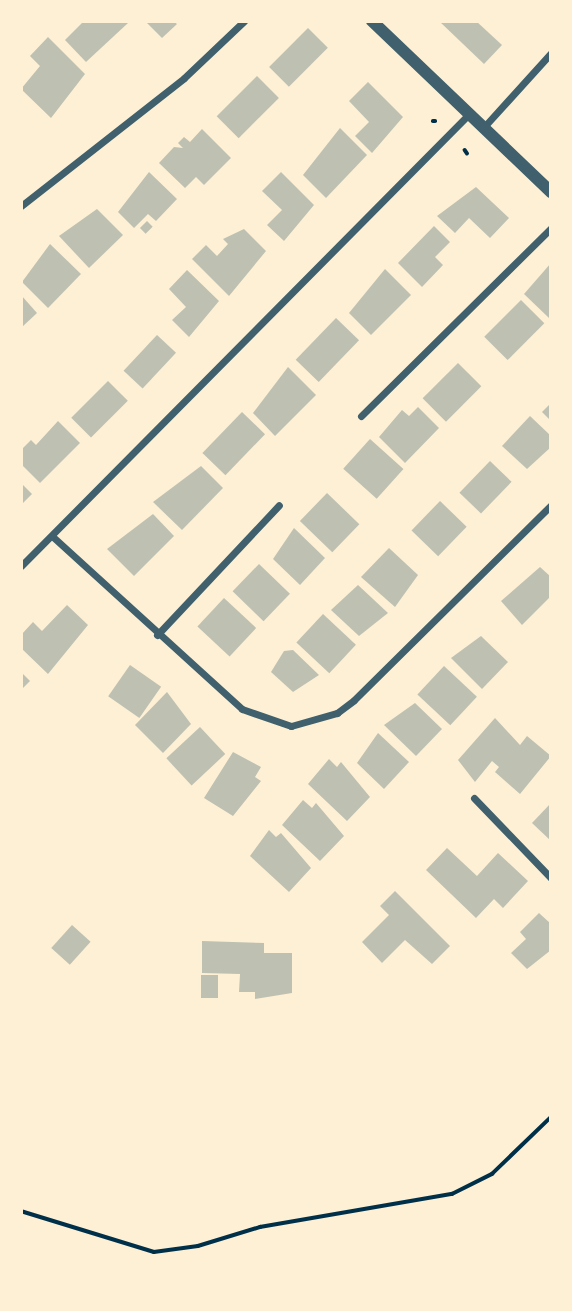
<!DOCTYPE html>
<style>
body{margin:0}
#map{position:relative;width:572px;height:1311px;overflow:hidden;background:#fdf0d5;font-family:"Varela Round",sans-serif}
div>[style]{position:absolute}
.building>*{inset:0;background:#bec0b2;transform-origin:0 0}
.path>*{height:3.5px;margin:-1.75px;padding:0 1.75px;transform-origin:1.75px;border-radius:1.75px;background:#003049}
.minor>*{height:7px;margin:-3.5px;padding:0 3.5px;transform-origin:3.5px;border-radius:3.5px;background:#3f606c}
.tertiary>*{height:12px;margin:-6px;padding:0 6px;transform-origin:6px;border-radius:6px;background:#3f606c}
span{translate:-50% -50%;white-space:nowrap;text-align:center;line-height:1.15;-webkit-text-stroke:7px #fdf0d5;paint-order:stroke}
.frame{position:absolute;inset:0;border:23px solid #fdf0d5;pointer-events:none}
</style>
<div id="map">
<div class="building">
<i style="clip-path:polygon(84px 21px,126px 21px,128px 23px,86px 62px,65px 40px)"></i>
<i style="clip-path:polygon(145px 21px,173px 21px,177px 24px,162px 38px)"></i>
<i style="clip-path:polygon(439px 21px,476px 21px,502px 45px,484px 64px)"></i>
<i style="left:308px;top:28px;width:28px;height:55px;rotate:45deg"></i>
<i style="clip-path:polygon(48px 37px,85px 74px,51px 118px,21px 89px,40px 66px,30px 56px)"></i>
<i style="left:257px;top:76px;width:31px;height:57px;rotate:45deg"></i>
<i style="clip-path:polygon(368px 82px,403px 117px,372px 153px,355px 136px,369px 122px,349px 101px)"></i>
<i style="clip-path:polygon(340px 128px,367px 155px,326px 198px,303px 175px)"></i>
<i style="clip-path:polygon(202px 129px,231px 158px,204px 185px,196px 177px,185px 188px,159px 163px,174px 147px,183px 148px,178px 143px,184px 137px,190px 142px)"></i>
<i style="clip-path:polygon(149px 172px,177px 199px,156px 221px,148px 214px,134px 228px,118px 212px)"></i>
<i style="clip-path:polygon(281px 172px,314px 205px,284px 241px,267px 225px,282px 210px,262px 191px)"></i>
<i style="clip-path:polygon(476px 187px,509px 218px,490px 238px,469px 218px,455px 233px,437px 216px)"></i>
<i style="clip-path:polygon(97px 209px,123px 235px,89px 268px,59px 236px)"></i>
<i style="left:147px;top:221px;width:8px;height:10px;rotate:45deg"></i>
<i style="clip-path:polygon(434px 226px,450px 242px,435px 257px,443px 265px,422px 287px,398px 263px)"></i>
<i style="clip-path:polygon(244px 229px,266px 251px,229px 296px,192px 259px,206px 245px,217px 256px,228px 244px,223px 239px)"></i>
<i style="clip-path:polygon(50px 244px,81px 274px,48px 308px,22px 282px)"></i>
<i style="clip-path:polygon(551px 263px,551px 316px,549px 318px,524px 294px)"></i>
<i style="clip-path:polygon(385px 269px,411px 295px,371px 335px,349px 313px)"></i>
<i style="clip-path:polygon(187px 270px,219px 301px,189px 337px,172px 320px,186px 307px,169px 289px)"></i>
<i style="clip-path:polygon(21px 295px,37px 313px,21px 328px)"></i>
<i style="left:521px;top:300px;width:33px;height:52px;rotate:45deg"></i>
<i style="left:336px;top:318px;width:32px;height:58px;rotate:44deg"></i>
<i style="left:157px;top:335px;width:26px;height:49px;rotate:43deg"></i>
<i style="left:458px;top:363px;width:33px;height:50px;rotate:45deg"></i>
<i style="clip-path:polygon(288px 367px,316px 395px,275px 436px,253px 413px)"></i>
<i style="left:108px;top:381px;width:28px;height:52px;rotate:45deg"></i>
<i style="clip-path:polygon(551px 403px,551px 421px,542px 412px)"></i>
<i style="clip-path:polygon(418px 407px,439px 428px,405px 463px,379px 437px,402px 410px,409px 416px)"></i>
<i style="left:242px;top:412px;width:32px;height:57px;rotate:44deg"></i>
<i style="clip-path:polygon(530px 416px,551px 436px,551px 447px,527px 469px,502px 446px)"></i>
<i style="clip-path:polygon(58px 421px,80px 443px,40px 483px,21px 464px,21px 450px,31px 440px,36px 445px)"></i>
<i style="left:370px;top:439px;width:45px;height:40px;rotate:42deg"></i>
<i style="left:490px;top:461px;width:30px;height:44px;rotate:44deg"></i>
<i style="clip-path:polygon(201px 466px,223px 488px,182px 530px,153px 502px)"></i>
<i style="clip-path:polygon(21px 483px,32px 494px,21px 505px)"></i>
<i style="left:327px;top:493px;width:45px;height:39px;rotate:44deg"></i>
<i style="left:440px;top:501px;width:37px;height:41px;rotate:44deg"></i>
<i style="clip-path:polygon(153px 514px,174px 536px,134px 576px,107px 549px)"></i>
<i style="clip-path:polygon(294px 528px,325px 558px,300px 585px,273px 559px)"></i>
<i style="clip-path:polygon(389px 548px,418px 575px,395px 607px,361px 577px)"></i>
<i style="left:259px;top:564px;width:43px;height:38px;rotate:44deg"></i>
<i style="clip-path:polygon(540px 567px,551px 577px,551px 596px,522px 625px,501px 601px)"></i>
<i style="clip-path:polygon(358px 585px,388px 613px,359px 636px,331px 610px)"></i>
<i style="left:224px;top:598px;width:44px;height:39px;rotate:43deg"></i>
<i style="clip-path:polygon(67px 605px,88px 625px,48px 674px,21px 648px,21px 635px,33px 622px,42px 631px)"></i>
<i style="left:323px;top:614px;width:45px;height:39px;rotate:43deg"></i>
<i style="clip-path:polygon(481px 636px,508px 662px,482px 689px,451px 658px)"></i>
<i style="clip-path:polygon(293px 650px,319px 675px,293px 692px,271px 672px,284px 651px)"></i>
<i style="left:130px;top:665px;width:38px;height:38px;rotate:35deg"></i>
<i style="left:444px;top:666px;width:45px;height:39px;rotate:43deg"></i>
<i style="clip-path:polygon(21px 672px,30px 681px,21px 690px)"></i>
<i style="clip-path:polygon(167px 692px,191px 724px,163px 753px,135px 725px)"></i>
<i style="clip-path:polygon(415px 703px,442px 729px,416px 756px,384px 725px)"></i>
<i style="clip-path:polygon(495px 718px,520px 745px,527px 736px,551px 756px,520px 794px,495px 772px,499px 767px,492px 761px,475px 782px,458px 760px)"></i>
<i style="left:200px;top:727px;width:37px;height:46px;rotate:47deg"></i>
<i style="clip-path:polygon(378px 733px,409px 762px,384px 789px,357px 763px)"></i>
<i style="clip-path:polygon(233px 752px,261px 767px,255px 777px,261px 781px,233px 816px,204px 798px)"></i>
<i style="clip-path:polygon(329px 759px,337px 767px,341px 762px,370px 797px,347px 821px,308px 784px)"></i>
<i style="clip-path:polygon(303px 800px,312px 808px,316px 803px,344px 836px,320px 861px,282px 825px)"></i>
<i style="clip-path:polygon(551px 803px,551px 841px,532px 823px)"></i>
<i style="clip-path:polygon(269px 830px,276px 837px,281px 833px,311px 868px,289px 892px,250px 856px)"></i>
<i style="clip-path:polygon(447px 848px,477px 876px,498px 853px,528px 881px,503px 908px,494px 899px,476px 918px,426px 870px)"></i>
<i style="clip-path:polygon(395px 891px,450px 946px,432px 964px,405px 940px,382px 963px,362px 942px,389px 915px,380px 906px)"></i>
<i style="clip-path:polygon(539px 913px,551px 924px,551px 950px,527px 969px,511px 953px,526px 939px,520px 932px)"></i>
<i style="left:72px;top:925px;width:25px;height:31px;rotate:42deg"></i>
<i style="clip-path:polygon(202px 941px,264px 943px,264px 953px,292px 953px,292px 993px,255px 999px,255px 992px,239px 992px,240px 974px,202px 973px)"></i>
<i style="left:201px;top:975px;width:17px;height:23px"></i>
</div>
<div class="path">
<i style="left:433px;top:121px;width:2px"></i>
<i style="left:465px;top:150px;width:4px;rotate:56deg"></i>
<i style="left:21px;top:1211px;width:139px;rotate:17.1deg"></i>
<i style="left:154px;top:1252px;width:44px;rotate:-7.8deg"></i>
<i style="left:198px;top:1246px;width:65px;rotate:-17deg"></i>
<i style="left:260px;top:1227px;width:195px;rotate:-9.8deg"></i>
<i style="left:452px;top:1194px;width:45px;rotate:-26.6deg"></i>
<i style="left:492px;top:1174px;width:82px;rotate:-44deg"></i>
</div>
<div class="minor">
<i style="left:483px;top:128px;width:101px;rotate:-47.8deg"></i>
<i style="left:21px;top:206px;width:207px;rotate:-38.1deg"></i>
<i style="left:184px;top:78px;width:83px;rotate:-43.5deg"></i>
<i style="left:361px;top:416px;width:267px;rotate:-44.7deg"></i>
<i style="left:52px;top:536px;width:257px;rotate:42.3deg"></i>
<i style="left:242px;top:709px;width:52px;rotate:19.1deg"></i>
<i style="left:291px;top:726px;width:48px;rotate:-15.8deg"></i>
<i style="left:337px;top:713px;width:21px;rotate:-37deg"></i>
<i style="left:354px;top:700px;width:277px;rotate:-44.7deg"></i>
<i style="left:21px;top:566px;width:636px;rotate:-45.25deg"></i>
<i style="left:157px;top:635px;width:178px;rotate:-46.8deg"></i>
<i style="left:474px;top:798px;width:111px;rotate:46.1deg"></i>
</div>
<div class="tertiary">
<i style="left:372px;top:21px;width:248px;rotate:43.7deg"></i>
</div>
<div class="frame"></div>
</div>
